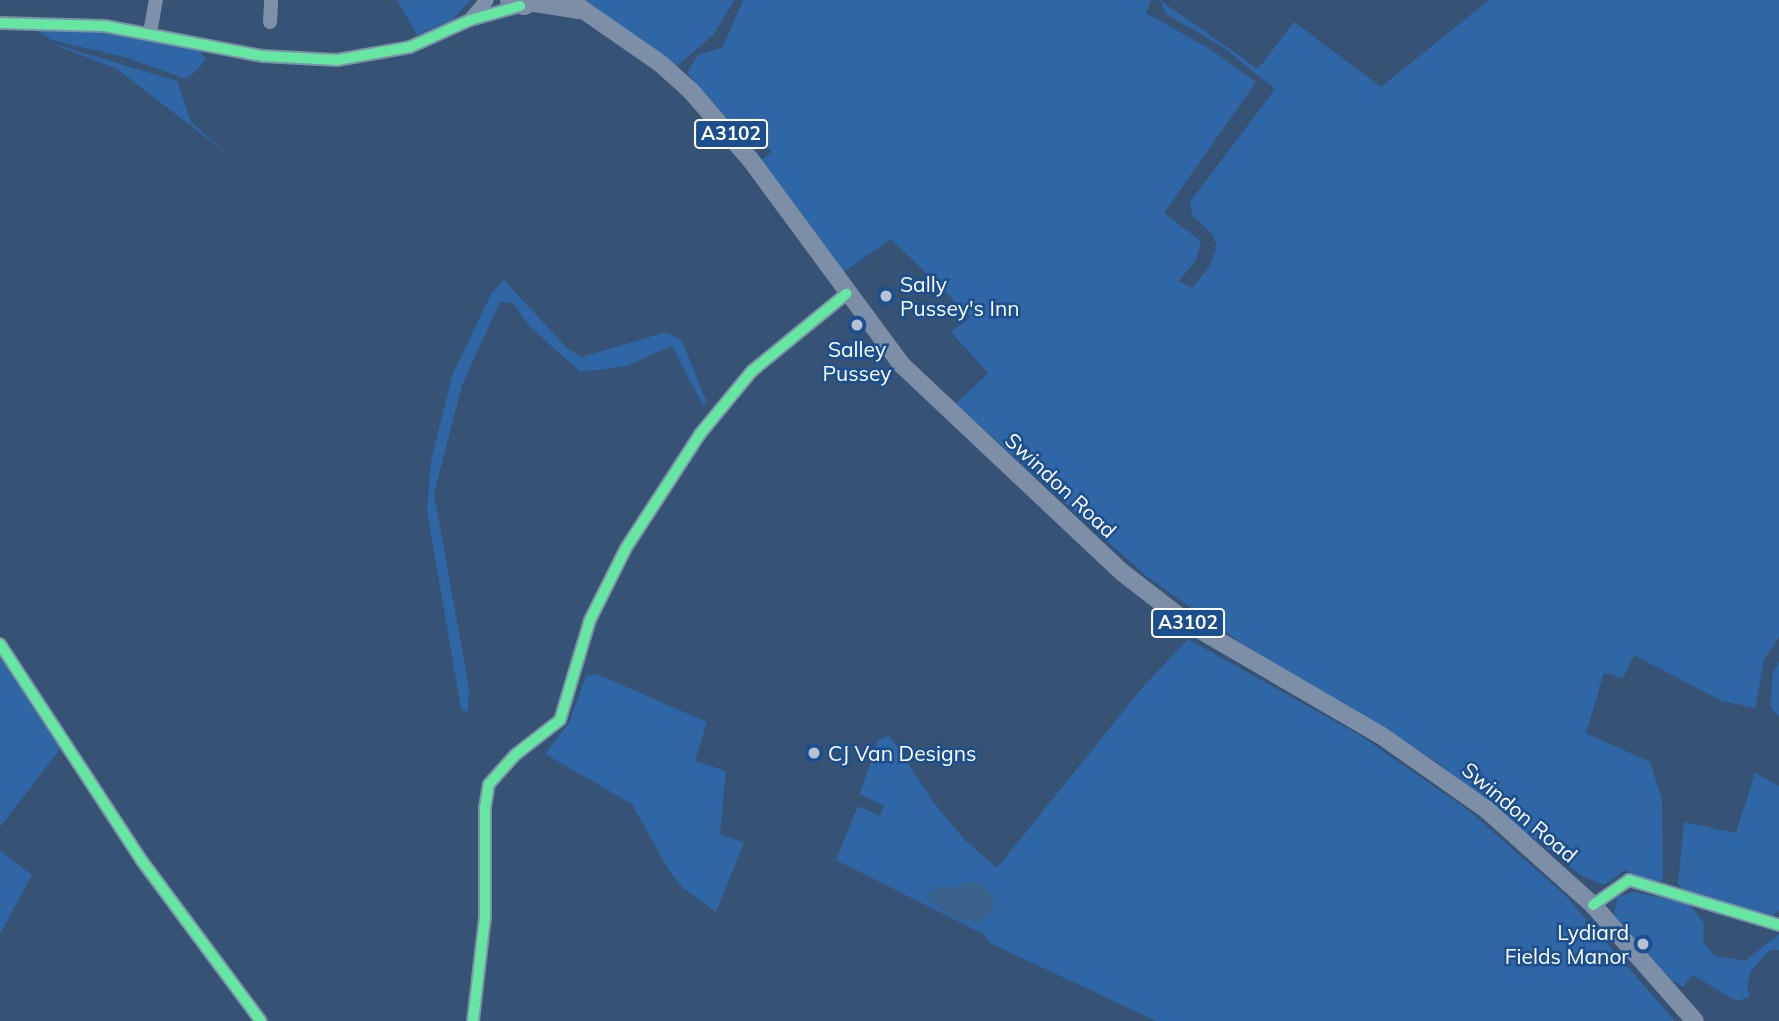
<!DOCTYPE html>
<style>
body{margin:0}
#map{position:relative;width:1779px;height:1021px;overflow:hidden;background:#365274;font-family:Mulish,sans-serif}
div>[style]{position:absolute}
.green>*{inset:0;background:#2f66a5}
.water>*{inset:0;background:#3b618d}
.minor>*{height:14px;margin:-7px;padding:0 7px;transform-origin:7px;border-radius:7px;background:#7d92a8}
.major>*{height:18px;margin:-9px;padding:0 9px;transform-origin:9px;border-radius:9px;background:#7d8ea7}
.cycleway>*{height:10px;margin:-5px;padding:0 5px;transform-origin:5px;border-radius:5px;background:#66e7a1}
.dots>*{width:19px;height:19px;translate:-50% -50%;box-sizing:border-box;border:4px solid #1b4f8f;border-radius:50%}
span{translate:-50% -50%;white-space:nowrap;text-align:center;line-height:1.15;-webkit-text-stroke:5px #1b4f8f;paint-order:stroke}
.shield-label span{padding:2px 5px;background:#1b4f8f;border:2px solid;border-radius:5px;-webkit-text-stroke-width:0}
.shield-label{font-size:19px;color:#fff;font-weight:700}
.poi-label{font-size:21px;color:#fff}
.left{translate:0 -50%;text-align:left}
.right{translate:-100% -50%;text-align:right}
.street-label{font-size:21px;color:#fff}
</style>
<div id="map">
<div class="green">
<i style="clip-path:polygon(397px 0,471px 0,452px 20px,417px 35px)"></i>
<i style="clip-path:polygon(577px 0,734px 0,714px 34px,677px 66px)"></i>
<i style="clip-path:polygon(743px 0,1151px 0,1146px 13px,1210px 49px,1256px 82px,1164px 213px,1201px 241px,1196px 260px,1179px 281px,1192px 288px,1210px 266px,1217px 247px,1213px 235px,1192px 215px,1190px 202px,1275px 89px,1223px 47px,1166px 14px,1160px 0,1258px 69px,1294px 22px,1381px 87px,1489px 0,1779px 0,1779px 637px,1764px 660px,1755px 708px,1722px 701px,1634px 655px,1623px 678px,1604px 673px,1586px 733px,1650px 762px,1662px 799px,1663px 881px,1651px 882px,1625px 870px,1604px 885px,1582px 876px,1435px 761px,1257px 654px,1146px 576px,956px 404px,988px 373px,951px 332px,971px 317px,891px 239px,842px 273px,761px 160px,772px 152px,744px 118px,736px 129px,687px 73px,698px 55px,723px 47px)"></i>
<i style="clip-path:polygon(79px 29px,198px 48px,206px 59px,191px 76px,183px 78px,128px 58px,52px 40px,36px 30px)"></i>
<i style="clip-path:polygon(47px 42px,177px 81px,191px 122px,230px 156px,117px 69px)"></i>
<i style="clip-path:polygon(504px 280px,568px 349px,582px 357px,666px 332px,672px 334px,682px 341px,706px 400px,704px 407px,672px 346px,627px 366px,581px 372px,530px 327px,513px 303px,500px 302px,462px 385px,434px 494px,469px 688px,468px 712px,461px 709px,427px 510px,431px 461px,452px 376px,491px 294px)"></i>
<i style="clip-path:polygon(evenodd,1188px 639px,1361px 736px,1468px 810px,1565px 895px,1675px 1021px,1156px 1021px,990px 943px,985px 935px,836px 860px,858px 806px,880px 816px,884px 806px,860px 794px,878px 740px,890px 736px,933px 802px,964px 839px,997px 868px,1142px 688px,1188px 639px,935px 887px,953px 888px,957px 918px,929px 900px,928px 894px,935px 887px)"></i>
<i style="clip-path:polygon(0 657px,60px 749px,0 827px)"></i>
<i style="clip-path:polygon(1779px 661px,1779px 717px,1771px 707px,1772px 676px)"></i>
<i style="clip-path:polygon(597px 674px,707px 722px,695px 761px,726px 771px,720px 834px,744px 843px,716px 912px,683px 888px,669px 871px,632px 804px,545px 754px,569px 723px,586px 676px)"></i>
<i style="clip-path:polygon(1755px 773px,1779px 786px,1779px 910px,1772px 918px,1686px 892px,1678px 884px,1684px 822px,1736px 833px)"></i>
<i style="clip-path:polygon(0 851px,32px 875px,0 934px)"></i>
<i style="clip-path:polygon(1633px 892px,1688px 903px,1704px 923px,1703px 942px,1715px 956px,1745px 961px,1779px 934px,1779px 950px,1770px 950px,1751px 971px,1747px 986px,1750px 997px,1736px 1001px,1693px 975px,1683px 987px,1671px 980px,1614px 915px,1617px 897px)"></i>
</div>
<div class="water">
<i style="clip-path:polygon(967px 882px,979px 882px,993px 896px,993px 909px,979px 923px,957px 918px,929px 900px,928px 894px,935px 887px,953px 888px)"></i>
</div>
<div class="minor">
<i style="left:470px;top:20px;width:26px;rotate:-50deg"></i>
<i style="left:270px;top:22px;width:22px;rotate:-87deg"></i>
<i style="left:0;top:23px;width:105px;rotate:1.6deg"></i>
<i style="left:105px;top:26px;width:161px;rotate:10.8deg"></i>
<i style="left:263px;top:56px;width:74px;rotate:3.1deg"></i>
<i style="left:337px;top:60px;width:74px;rotate:-10.1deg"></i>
<i style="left:410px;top:47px;width:66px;rotate:-24.2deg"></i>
<i style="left:470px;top:20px;width:52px;rotate:-15.6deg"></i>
<i style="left:150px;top:33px;width:34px;rotate:-80deg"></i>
<i style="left:0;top:644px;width:259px;rotate:56.8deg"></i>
<i style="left:142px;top:861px;width:199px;rotate:53.4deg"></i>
<i style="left:1593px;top:905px;width:44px;rotate:-34.8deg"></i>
<i style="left:1629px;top:880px;width:157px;rotate:16.7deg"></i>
<i style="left:473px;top:1021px;width:104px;rotate:-83.4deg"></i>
<i style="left:485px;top:918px;width:110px;rotate:-90deg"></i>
<i style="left:485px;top:808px;width:24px;rotate:-81deg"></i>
<i style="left:489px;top:784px;width:39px;rotate:-48deg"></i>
<i style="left:515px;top:755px;width:57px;rotate:-37.9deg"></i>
<i style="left:560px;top:720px;width:104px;rotate:-73.3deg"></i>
<i style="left:590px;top:620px;width:80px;rotate:-63.4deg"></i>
<i style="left:626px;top:548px;width:136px;rotate:-57deg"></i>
<i style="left:700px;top:434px;width:82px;rotate:-50.5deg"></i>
<i style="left:752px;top:371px;width:122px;rotate:-39.3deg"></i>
</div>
<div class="major">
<i style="left:509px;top:0;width:16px;rotate:22deg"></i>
<i style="left:524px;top:6px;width:16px;rotate:-22deg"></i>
<i style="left:569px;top:0;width:112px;rotate:34.8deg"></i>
<i style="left:661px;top:64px;width:40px;rotate:42deg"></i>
<i style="left:691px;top:91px;width:90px;rotate:49.1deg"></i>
<i style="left:750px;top:159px;width:256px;rotate:53.6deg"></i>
<i style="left:902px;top:365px;width:303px;rotate:43.3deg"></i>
<i style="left:1123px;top:573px;width:82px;rotate:37.6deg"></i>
<i style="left:1188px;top:623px;width:225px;rotate:30.2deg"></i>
<i style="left:1382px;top:736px;width:127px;rotate:35.1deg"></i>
<i style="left:1486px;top:809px;width:144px;rotate:41.9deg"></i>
<i style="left:1593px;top:905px;width:154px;rotate:48.7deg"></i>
<i style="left:535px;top:3px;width:45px;rotate:9deg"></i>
</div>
<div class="cycleway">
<i style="left:0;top:23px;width:105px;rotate:1.6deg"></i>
<i style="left:105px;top:26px;width:161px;rotate:10.8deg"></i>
<i style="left:263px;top:56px;width:74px;rotate:3.1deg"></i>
<i style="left:337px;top:60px;width:74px;rotate:-10.1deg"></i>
<i style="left:410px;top:47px;width:66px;rotate:-24.2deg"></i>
<i style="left:470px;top:20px;width:52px;rotate:-15.6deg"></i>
<i style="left:0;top:644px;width:259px;rotate:56.8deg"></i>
<i style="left:142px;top:861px;width:199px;rotate:53.4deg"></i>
<i style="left:1593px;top:905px;width:44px;rotate:-34.8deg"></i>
<i style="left:1629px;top:880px;width:157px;rotate:16.7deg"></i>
<i style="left:473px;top:1021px;width:104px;rotate:-83.4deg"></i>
<i style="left:485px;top:918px;width:110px;rotate:-90deg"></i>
<i style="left:485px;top:808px;width:24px;rotate:-81deg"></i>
<i style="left:489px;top:784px;width:39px;rotate:-48deg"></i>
<i style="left:515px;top:755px;width:57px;rotate:-37.9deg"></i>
<i style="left:560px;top:720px;width:104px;rotate:-73.3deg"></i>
<i style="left:590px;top:620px;width:80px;rotate:-63.4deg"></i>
<i style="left:626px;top:548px;width:136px;rotate:-57deg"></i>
<i style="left:700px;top:434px;width:82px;rotate:-50.5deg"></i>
<i style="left:752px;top:371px;width:122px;rotate:-39.3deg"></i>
</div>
<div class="dots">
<i style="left:886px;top:296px;background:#b9c2ce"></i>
<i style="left:857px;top:325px;background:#b9c2ce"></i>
<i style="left:814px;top:753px;background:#b9c2ce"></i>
<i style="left:1643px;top:944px;background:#b9c2ce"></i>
</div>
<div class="shield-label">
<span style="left:731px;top:134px">A3102</span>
<span style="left:1188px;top:623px">A3102</span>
</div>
<div class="poi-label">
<span class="left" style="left:900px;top:296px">Sally<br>Pussey's Inn</span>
<span style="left:857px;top:361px">Salley<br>Pussey</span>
<span class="left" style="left:828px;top:753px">CJ Van Designs</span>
<span class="right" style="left:1629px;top:944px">Lydiard<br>Fields Manor</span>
</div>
<div class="street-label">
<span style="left:1061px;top:485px;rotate:43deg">Swindon Road</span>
<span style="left:1520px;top:812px;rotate:40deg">Swindon Road</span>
</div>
</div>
